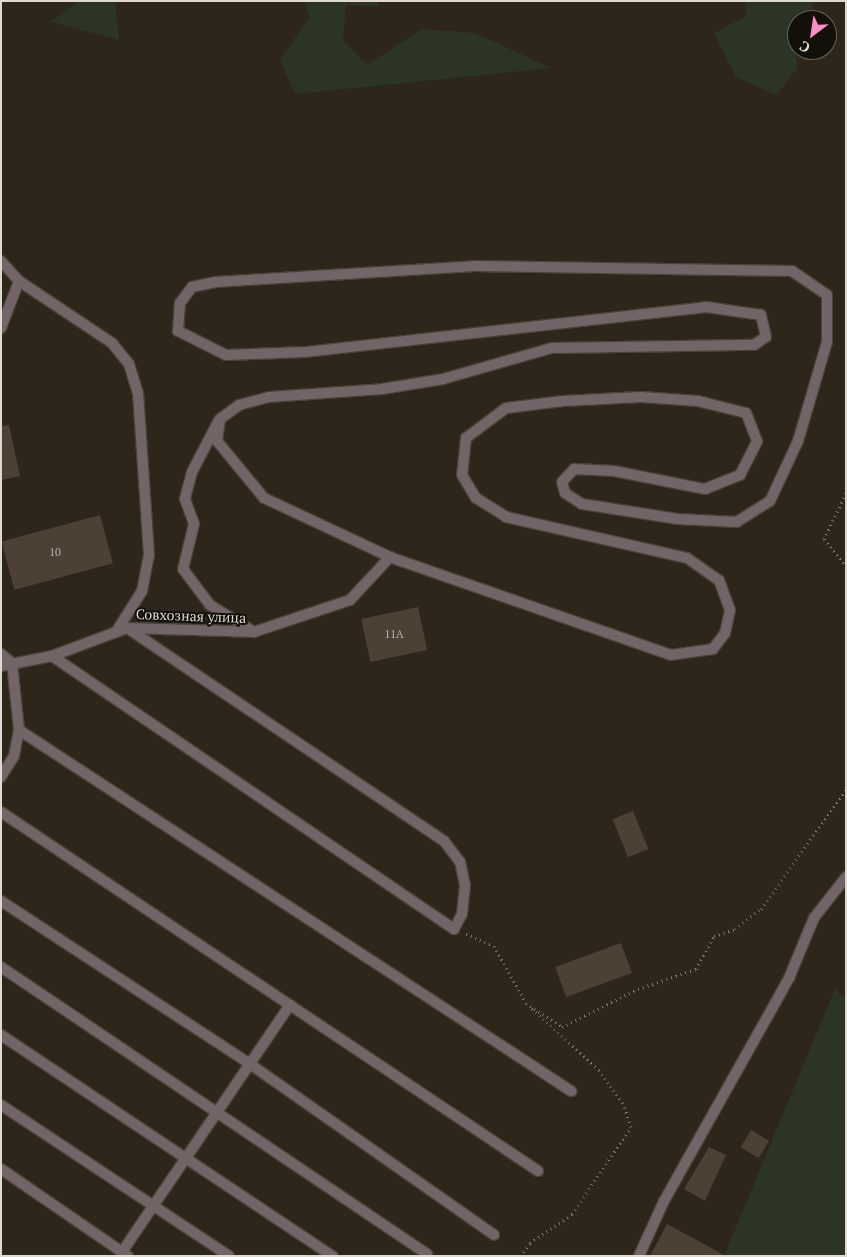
<!DOCTYPE html>
<meta charset="utf-8">
<style>
body{margin:0}
#map{position:relative;width:847px;height:1257px;overflow:hidden;background:#2e261a;font-family:"PT Serif",serif}
div>[style]{position:absolute}
.green>*{inset:0;background:#2c3525}
.building>*{inset:0;background:#4d4135;transform-origin:0 0}
.path>*{height:3px;margin-top:-1.5px;transform-origin:0;background:repeating-linear-gradient(90deg,#7e776d 0 1px,transparent 0 5px)}
.roads{filter:drop-shadow(1px 0 #4a4337) drop-shadow(-1px 0 #4a4337) drop-shadow(0 1px #4a4337) drop-shadow(0 -1px #4a4337)}
.lane>*{height:10px;margin:-5px;padding:0 5px;transform-origin:5px;border-radius:5px;background:#736467}
.street>*{height:10px;margin:-5px;padding:0 5px;transform-origin:5px;border-radius:5px;background:#736467}
span{translate:-50% -50%;white-space:nowrap;text-align:center;line-height:1.15;-webkit-text-stroke:4px #13100a;paint-order:stroke}
.number-label{font-size:11px;color:#bab3aa}
.number-label span{-webkit-text-stroke-width:0}
.street-label{font-size:14px;color:#ded9d1}
.frame{position:absolute;inset:0;border:2px solid #ded9d1;pointer-events:none}
.north{position:absolute;left:787px;top:10px;width:50px;height:50px;box-sizing:border-box;background:#13100a;border:1px solid #64605a;border-radius:50%;rotate:211deg;font-size:14px;font-weight:700;line-height:20px;text-align:center;color:#ded9d1}
.north::after{content:'';display:block;margin:auto;width:18px;height:22px;background:#fa8fc7;clip-path:polygon(50% 0,100% 100%,50% 72%,0 100%)}
</style>
<div id="map">
<div class="green">
<i style="clip-path:polygon(79px 1px,115px 1px,119px 40px,51px 22px)"></i>
<i style="clip-path:polygon(304px 1px,377px 1px,379px 6px,346px 5px,343px 40px,367px 65px,422px 29px,475px 33px,551px 68px,295px 94px,280px 60px,309px 17px)"></i>
<i style="clip-path:polygon(746px 1px,814px 1px,806px 20px,797px 20px,797px 69px,776px 95px,736px 77px,714px 33px,746px 16px)"></i>
<i style="clip-path:polygon(835px 989px,846px 999px,846px 1256px,724px 1256px)"></i>
</div>
<div class="building">
<i style="clip-path:polygon(9px 425px,20px 476px,1px 480px,1px 426px)"></i>
<i style="left:100px;top:515px;width:50px;height:102px;rotate:75deg"></i>
<i style="left:418px;top:607px;width:44px;height:58px;rotate:78deg"></i>
<i style="left:633px;top:811px;width:41px;height:22px;rotate:68deg"></i>
<i style="left:621px;top:943px;width:32px;height:70px;rotate:70deg"></i>
<i style="left:751px;top:1130px;width:21px;height:20px;rotate:31deg"></i>
<i style="clip-path:polygon(709px 1147px,726px 1155px,705px 1201px,684px 1189px)"></i>
<i style="clip-path:polygon(667px 1224px,726px 1256px,650px 1256px)"></i>
</div>
<div class="path">
<i style="left:846px;top:493px;width:51px;rotate:115.6deg"></i>
<i style="left:824px;top:539px;width:35px;rotate:51deg"></i>
<i style="left:466px;top:934px;width:30px;rotate:23deg"></i>
<i style="left:494px;top:946px;width:65px;rotate:60.7deg"></i>
<i style="left:526px;top:1003px;width:43px;rotate:33.7deg"></i>
<i style="left:562px;top:1027px;width:85px;rotate:-26.6deg"></i>
<i style="left:638px;top:989px;width:61px;rotate:-19deg"></i>
<i style="left:696px;top:969px;width:38px;rotate:-61deg"></i>
<i style="left:714px;top:936px;width:22px;rotate:-18deg"></i>
<i style="left:735px;top:929px;width:33px;rotate:-38deg"></i>
<i style="left:761px;top:909px;width:146px;rotate:-54.5deg"></i>
<i style="left:520px;top:1256px;width:16px;rotate:-52deg"></i>
<i style="left:530px;top:1243px;width:51px;rotate:-34.6deg"></i>
<i style="left:572px;top:1214px;width:105px;rotate:-55.9deg"></i>
<i style="left:631px;top:1127px;width:25px;rotate:-108deg"></i>
<i style="left:623px;top:1103px;width:41px;rotate:-126deg"></i>
<i style="left:599px;top:1070px;width:93px;rotate:-137.6deg"></i>
</div>
<div class="roads">
<div class="lane">
<i style="left:1px;top:261px;width:27px;rotate:48deg"></i>
<i style="left:19px;top:281px;width:112px;rotate:33.7deg"></i>
<i style="left:112px;top:343px;width:27px;rotate:51deg"></i>
<i style="left:129px;top:364px;width:30px;rotate:73deg"></i>
<i style="left:138px;top:393px;width:162px;rotate:86.1deg"></i>
<i style="left:149px;top:555px;width:37px;rotate:101deg"></i>
<i style="left:142px;top:591px;width:49px;rotate:122.4deg"></i>
<i style="left:475px;top:266px;width:317px;rotate:0.9deg"></i>
<i style="left:792px;top:271px;width:42px;rotate:34.4deg"></i>
<i style="left:827px;top:295px;width:47px;rotate:90deg"></i>
<i style="left:827px;top:342px;width:103px;rotate:106.3deg"></i>
<i style="left:798px;top:441px;width:66px;rotate:115deg"></i>
<i style="left:770px;top:501px;width:39px;rotate:148deg"></i>
<i style="left:737px;top:522px;width:59px;rotate:-177.1deg"></i>
<i style="left:678px;top:519px;width:97px;rotate:-171.1deg"></i>
<i style="left:582px;top:504px;width:20px;rotate:-147deg"></i>
<i style="left:565px;top:493px;width:11px;rotate:-105deg"></i>
<i style="left:562px;top:482px;width:18px;rotate:-47deg"></i>
<i style="left:574px;top:469px;width:40px;rotate:2.9deg"></i>
<i style="left:614px;top:471px;width:93px;rotate:11.2deg"></i>
<i style="left:705px;top:489px;width:38px;rotate:-22deg"></i>
<i style="left:740px;top:475px;width:38px;rotate:-63deg"></i>
<i style="left:757px;top:441px;width:30px;rotate:-111deg"></i>
<i style="left:746px;top:413px;width:49px;rotate:-166deg"></i>
<i style="left:698px;top:401px;width:57px;rotate:-176deg"></i>
<i style="left:641px;top:397px;width:78px;rotate:177.1deg"></i>
<i style="left:563px;top:401px;width:57px;rotate:173deg"></i>
<i style="left:506px;top:408px;width:50px;rotate:143.1deg"></i>
<i style="left:466px;top:438px;width:37px;rotate:96deg"></i>
<i style="left:462px;top:475px;width:27px;rotate:59deg"></i>
<i style="left:476px;top:498px;width:36px;rotate:32deg"></i>
<i style="left:506px;top:517px;width:186px;rotate:12.8deg"></i>
<i style="left:687px;top:558px;width:39px;rotate:35deg"></i>
<i style="left:719px;top:580px;width:32px;rotate:70deg"></i>
<i style="left:730px;top:610px;width:24px;rotate:102deg"></i>
<i style="left:725px;top:633px;width:20px;rotate:127deg"></i>
<i style="left:713px;top:649px;width:42px;rotate:171.9deg"></i>
<i style="left:671px;top:655px;width:298px;rotate:-160.8deg"></i>
<i style="left:390px;top:557px;width:139px;rotate:-154.9deg"></i>
<i style="left:264px;top:498px;width:74px;rotate:-129.5deg"></i>
<i style="left:217px;top:441px;width:22px;rotate:-82deg"></i>
<i style="left:220px;top:419px;width:24px;rotate:-36deg"></i>
<i style="left:239px;top:405px;width:31px;rotate:-15deg"></i>
<i style="left:269px;top:397px;width:113px;rotate:-4deg"></i>
<i style="left:382px;top:389px;width:62px;rotate:-9.3deg"></i>
<i style="left:443px;top:379px;width:113px;rotate:-15.9deg"></i>
<i style="left:552px;top:348px;width:202px;rotate:-0.9deg"></i>
<i style="left:754px;top:345px;width:14px;rotate:-34deg"></i>
<i style="left:766px;top:337px;width:23px;rotate:-103deg"></i>
<i style="left:761px;top:315px;width:55px;rotate:-171.6deg"></i>
<i style="left:707px;top:307px;width:405px;rotate:173.6deg"></i>
<i style="left:305px;top:352px;width:79px;rotate:177.8deg"></i>
<i style="left:226px;top:355px;width:54px;rotate:-153.4deg"></i>
<i style="left:178px;top:331px;width:28px;rotate:-86deg"></i>
<i style="left:180px;top:303px;width:20px;rotate:-53deg"></i>
<i style="left:192px;top:287px;width:24px;rotate:-12deg"></i>
<i style="left:215px;top:282px;width:260px;rotate:-3.5deg"></i>
<i style="left:1px;top:328px;width:50px;rotate:-69deg"></i>
<i style="left:219px;top:420px;width:59px;rotate:117.4deg"></i>
<i style="left:192px;top:472px;width:28px;rotate:105deg"></i>
<i style="left:185px;top:499px;width:27px;rotate:70deg"></i>
<i style="left:194px;top:524px;width:46px;rotate:103.7deg"></i>
<i style="left:183px;top:569px;width:45px;rotate:53.1deg"></i>
<i style="left:210px;top:605px;width:52px;rotate:31.5deg"></i>
<i style="left:350px;top:600px;width:59px;rotate:-47.1deg"></i>
<i style="left:1px;top:654px;width:14px;rotate:39deg"></i>
<i style="left:12px;top:663px;width:67px;rotate:84deg"></i>
<i style="left:19px;top:730px;width:26px;rotate:101deg"></i>
<i style="left:14px;top:756px;width:25px;rotate:122deg"></i>
<i style="left:52px;top:656px;width:486px;rotate:34.2deg"></i>
<i style="left:454px;top:929px;width:17px;rotate:-62deg"></i>
<i style="left:462px;top:914px;width:29px;rotate:-84deg"></i>
<i style="left:465px;top:885px;width:24px;rotate:-102deg"></i>
<i style="left:460px;top:862px;width:26px;rotate:-127deg"></i>
<i style="left:444px;top:841px;width:382px;rotate:-146.1deg"></i>
<i style="left:19px;top:730px;width:660px;rotate:33.18deg"></i>
<i style="left:1px;top:812px;width:646px;rotate:33.76deg"></i>
<i style="left:1px;top:901px;width:298px;rotate:33.2deg"></i>
<i style="left:250px;top:1064px;width:298px;rotate:35deg"></i>
<i style="left:1px;top:967px;width:514px;rotate:33.97deg"></i>
<i style="left:1px;top:1035px;width:399px;rotate:33.7deg"></i>
<i style="left:1px;top:1105px;width:273px;rotate:33.5deg"></i>
<i style="left:1px;top:1169px;width:154px;rotate:34.4deg"></i>
<i style="left:122px;top:1252px;width:299px;rotate:-55.8deg"></i>
<i style="left:639px;top:1256px;width:60px;rotate:-65.6deg"></i>
<i style="left:664px;top:1201px;width:256px;rotate:-60.7deg"></i>
<i style="left:789px;top:978px;width:65px;rotate:-67.4deg"></i>
<i style="left:814px;top:918px;width:52px;rotate:-52deg"></i>
</div>
<div class="street">
<i style="left:1px;top:666px;width:52px;rotate:-11.1deg"></i>
<i style="left:52px;top:656px;width:80px;rotate:-20.5deg"></i>
<i style="left:127px;top:628px;width:127px;rotate:1.8deg"></i>
<i style="left:254px;top:632px;width:101px;rotate:-18.4deg"></i>
</div>
</div>
<div class="number-label">
<span style="left:55px;top:552px">10</span>
<span style="left:394px;top:634px">11А</span>
</div>
<div class="street-label">
<span style="left:191px;top:616px;rotate:2deg">Совхозная улица</span>
</div>
<div class="frame"></div>
<div class="north">С</div>
</div>
